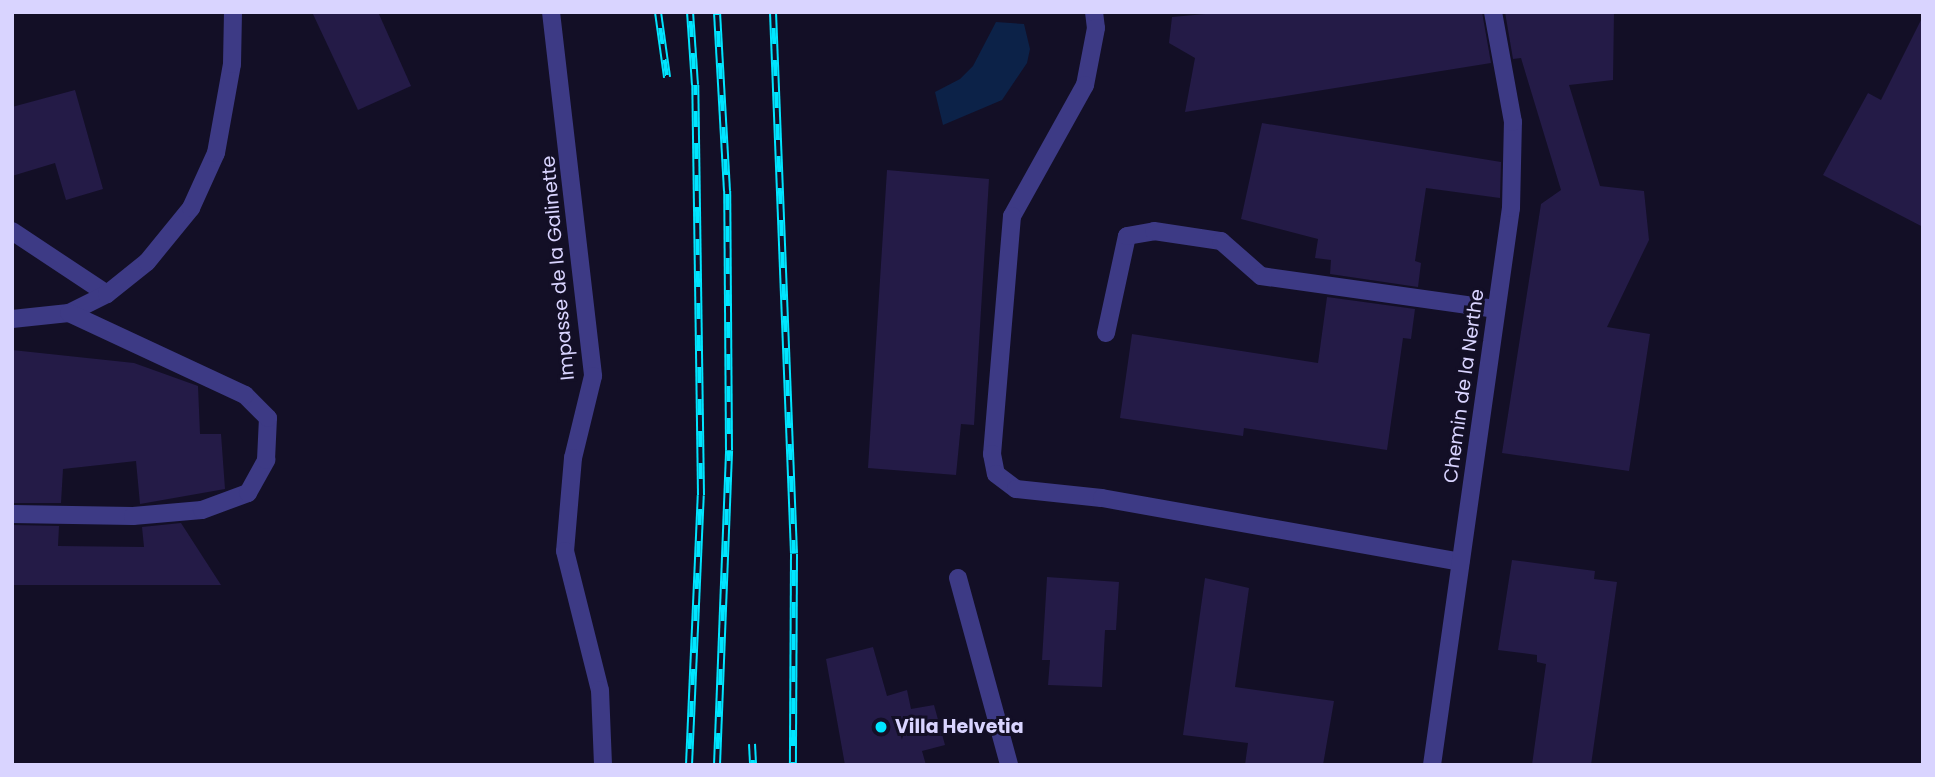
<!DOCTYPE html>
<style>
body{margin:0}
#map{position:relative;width:1935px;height:777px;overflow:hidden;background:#130f26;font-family:Poppins,sans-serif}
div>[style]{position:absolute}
.water>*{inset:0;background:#0c2248}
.building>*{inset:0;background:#241b47}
.service>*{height:18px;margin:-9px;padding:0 9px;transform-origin:9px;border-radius:9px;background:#3d3a85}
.minor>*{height:18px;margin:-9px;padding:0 9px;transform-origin:9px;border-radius:9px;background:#3d3a85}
.rail>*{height:8px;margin-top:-4px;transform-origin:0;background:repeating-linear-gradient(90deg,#130f26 0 16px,#00e5ff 0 32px);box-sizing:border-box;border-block:2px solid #00e5ff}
.dots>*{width:19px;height:19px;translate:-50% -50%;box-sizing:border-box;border:4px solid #130f26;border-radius:50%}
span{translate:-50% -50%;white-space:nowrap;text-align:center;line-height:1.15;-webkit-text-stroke:6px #130f26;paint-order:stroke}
.street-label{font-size:19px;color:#d9d4ff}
.poi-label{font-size:19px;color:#d9d4ff;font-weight:700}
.left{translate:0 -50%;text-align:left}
.frame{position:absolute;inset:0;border:14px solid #d9d4ff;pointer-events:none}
</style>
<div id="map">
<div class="water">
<i style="clip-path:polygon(996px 22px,1024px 24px,1030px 49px,1027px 63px,1002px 100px,943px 125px,935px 92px,960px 79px,973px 66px)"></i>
</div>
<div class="building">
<i style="clip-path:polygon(312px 12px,378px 12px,411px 86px,358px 110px)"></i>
<i style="clip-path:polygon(1227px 12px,1482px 12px,1491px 63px,1185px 112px,1195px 58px,1169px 43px,1172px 17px)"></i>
<i style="clip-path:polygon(1505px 12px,1614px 12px,1613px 80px,1569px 85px,1600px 186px,1644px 191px,1649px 240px,1607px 327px,1650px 334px,1629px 471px,1502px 453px,1541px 204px,1561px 190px,1521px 58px,1513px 59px)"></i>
<i style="clip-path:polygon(1923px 16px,1923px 227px,1823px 175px,1868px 93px,1881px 100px)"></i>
<i style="clip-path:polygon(75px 90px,103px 189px,66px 200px,55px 163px,12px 176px,12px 107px)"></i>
<i style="clip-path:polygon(1262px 123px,1501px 162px,1500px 198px,1426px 188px,1415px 261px,1421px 263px,1418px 287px,1330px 274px,1331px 260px,1315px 258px,1318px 239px,1241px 219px)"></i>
<i style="clip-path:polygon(887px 170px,989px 179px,974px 425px,961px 424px,956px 475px,868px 468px)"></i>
<i style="clip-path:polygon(1327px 297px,1415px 309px,1411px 339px,1403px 338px,1387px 450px,1244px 428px,1243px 436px,1120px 418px,1132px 334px,1318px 363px)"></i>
<i style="clip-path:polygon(12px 350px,134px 363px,198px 386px,200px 434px,221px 434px,225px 489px,140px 504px,136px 461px,63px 469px,61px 503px,12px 503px)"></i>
<i style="clip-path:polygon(181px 523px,221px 585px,12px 585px,12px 525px,59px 526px,58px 546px,144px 547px,142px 527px)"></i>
<i style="clip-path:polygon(1512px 560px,1595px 571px,1594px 579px,1617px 582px,1591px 765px,1532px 765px,1546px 664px,1537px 662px,1537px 655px,1498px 650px)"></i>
<i style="clip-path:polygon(1047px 577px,1119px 582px,1116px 630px,1105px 630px,1102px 687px,1048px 685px,1050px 660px,1042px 660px)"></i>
<i style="clip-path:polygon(1205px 578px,1249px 588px,1235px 687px,1334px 701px,1323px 765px,1245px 765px,1248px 743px,1183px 735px)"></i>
<i style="clip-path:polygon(873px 647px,887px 696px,907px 690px,911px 709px,934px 705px,945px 745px,922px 751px,926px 765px,845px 765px,826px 659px)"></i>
</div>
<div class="service">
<i style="left:1094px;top:12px;width:16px;rotate:83deg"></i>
<i style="left:1096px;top:28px;width:58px;rotate:100.9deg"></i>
<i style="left:1085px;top:85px;width:150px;rotate:119.1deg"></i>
<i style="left:1012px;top:216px;width:239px;rotate:94.8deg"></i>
<i style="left:992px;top:454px;width:20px;rotate:79deg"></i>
<i style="left:996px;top:474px;width:25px;rotate:37deg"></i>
<i style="left:1016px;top:489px;width:86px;rotate:6deg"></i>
<i style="left:1102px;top:498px;width:364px;rotate:10.1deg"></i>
<i style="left:12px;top:231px;width:114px;rotate:33.6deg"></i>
<i style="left:1106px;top:333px;width:99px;rotate:-77.8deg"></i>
<i style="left:1127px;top:236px;width:27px;rotate:-10deg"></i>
<i style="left:1154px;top:231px;width:68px;rotate:8.5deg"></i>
<i style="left:1221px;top:241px;width:53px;rotate:41.2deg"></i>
<i style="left:1261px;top:276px;width:236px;rotate:8deg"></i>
<i style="left:958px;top:578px;width:194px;rotate:74.7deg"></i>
</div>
<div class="minor">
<i style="left:551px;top:12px;width:366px;rotate:83.4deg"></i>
<i style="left:593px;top:376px;width:84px;rotate:103.7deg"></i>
<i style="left:573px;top:458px;width:93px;rotate:94.9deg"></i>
<i style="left:565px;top:551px;width:143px;rotate:75.9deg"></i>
<i style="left:600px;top:690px;width:75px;rotate:87.7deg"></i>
<i style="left:12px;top:319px;width:57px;rotate:-6deg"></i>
<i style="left:69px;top:313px;width:42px;rotate:-26.6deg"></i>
<i style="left:107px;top:294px;width:51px;rotate:-38.7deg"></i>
<i style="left:147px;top:262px;width:70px;rotate:-50.8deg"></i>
<i style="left:191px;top:208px;width:60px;rotate:-65.6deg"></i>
<i style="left:216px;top:153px;width:90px;rotate:-79.8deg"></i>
<i style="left:232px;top:64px;width:52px;rotate:-88.9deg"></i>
<i style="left:12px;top:514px;width:121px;rotate:0.9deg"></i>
<i style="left:133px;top:516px;width:69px;rotate:-5deg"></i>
<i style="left:202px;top:510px;width:49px;rotate:-20.3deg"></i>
<i style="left:248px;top:493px;width:38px;rotate:-61deg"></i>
<i style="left:266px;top:460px;width:42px;rotate:-87.3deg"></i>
<i style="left:268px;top:418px;width:33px;rotate:-135deg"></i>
<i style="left:245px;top:395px;width:194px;rotate:-155deg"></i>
<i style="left:1432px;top:765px;width:563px;rotate:-81.93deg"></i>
<i style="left:1511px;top:208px;width:86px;rotate:-88.7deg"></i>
<i style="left:1513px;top:122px;width:112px;rotate:-100.3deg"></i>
</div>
<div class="rail">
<i style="left:658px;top:12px;width:66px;rotate:82.1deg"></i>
<i style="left:773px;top:12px;width:542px;rotate:87.78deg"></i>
<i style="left:794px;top:554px;width:211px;rotate:90.3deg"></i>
<i style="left:752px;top:744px;width:21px;rotate:87deg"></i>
<i style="left:689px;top:765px;width:270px;rotate:-87.5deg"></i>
<i style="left:701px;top:495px;width:410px;rotate:-90.8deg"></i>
<i style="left:695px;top:85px;width:73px;rotate:-93.9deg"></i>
<i style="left:717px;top:765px;width:315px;rotate:-87.8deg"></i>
<i style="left:729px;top:450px;width:259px;rotate:-90.4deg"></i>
<i style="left:727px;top:191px;width:179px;rotate:-93.2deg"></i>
</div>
<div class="dots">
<i style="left:881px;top:727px;background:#00e5ff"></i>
</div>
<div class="street-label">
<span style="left:558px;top:268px;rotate:-95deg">Impasse de la Galinette</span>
<span style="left:1464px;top:386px;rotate:-82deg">Chemin de la Nerthe</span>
</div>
<div class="poi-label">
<span class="left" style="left:895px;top:727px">Villa Helvetia</span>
</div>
<div class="frame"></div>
</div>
